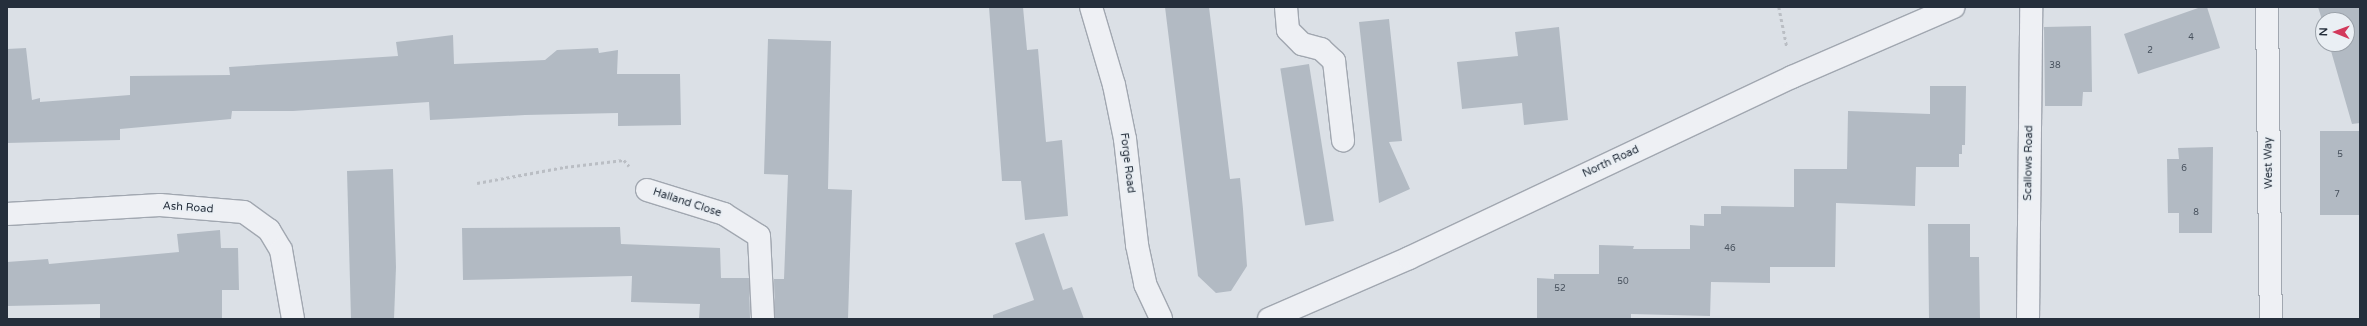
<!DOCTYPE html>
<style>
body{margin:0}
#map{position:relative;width:2367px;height:326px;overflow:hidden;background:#dbe0e6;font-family:"Varela Round",sans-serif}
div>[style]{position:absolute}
.building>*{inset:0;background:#b2bac3;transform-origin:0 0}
.path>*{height:2.5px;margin-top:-1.25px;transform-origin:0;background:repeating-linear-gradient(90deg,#babec4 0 3px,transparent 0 6px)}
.roads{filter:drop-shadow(1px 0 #a1a7b0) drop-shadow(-1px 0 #a1a7b0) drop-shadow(0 1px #a1a7b0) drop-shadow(0 -1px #a1a7b0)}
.minor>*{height:22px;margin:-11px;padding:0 11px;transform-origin:11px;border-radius:11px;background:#eef0f4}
span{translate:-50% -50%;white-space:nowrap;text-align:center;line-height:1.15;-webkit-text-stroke:4px #eaeff4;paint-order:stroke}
.number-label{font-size:9px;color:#48525e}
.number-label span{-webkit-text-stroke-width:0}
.street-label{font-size:11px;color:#252f3c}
.frame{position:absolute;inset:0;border:8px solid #252f3c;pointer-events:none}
.north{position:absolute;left:2315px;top:12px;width:40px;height:40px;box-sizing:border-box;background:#eaeff4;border:1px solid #9ba2aa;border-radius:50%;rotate:271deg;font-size:11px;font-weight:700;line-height:16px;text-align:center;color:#252f3c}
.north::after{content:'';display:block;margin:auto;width:14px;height:18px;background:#d2395b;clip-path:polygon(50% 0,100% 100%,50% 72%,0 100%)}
</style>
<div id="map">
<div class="building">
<i style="clip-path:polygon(989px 7px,1023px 7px,1027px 50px,1038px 49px,1046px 142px,1062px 140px,1068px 216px,1025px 220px,1021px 181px,1002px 181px)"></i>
<i style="clip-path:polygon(1165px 7px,1209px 7px,1230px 179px,1240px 178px,1243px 209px,1247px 266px,1231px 291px,1216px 293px,1198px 276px)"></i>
<i style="clip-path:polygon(2201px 7px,2207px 7px,2220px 48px,2138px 74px,2124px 34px)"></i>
<i style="clip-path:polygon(2318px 7px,2360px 7px,2360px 123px,2352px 124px,2329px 44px,2347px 44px,2347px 20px,2323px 20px,2323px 23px)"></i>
<i style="clip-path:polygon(1389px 19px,1402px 141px,1389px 142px,1410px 189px,1379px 203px,1359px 22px)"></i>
<i style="clip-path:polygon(2091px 26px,2092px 92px,2083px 92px,2082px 106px,2045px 106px,2044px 27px)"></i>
<i style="clip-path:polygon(1559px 27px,1568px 120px,1524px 125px,1522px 103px,1462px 109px,1457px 62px,1518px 56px,1515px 32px)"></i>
<i style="clip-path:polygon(453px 35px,454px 64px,545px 60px,557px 50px,598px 48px,599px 53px,618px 50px,617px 74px,680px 74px,681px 125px,618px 126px,618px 113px,525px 115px,430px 120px,429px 102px,293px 111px,232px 111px,231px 119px,120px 129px,120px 140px,7px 143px,7px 49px,26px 48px,32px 100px,40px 98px,40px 102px,130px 95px,130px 76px,230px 75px,229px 67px,398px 56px,396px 42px)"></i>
<i style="clip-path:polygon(768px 39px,831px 41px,828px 189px,852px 190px,848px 319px,775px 319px,774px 279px,784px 279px,788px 175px,764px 174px)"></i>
<i style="left:1309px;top:64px;width:159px;height:29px;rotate:81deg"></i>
<i style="clip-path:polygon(1930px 86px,1966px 86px,1965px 145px,1962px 145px,1962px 154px,1959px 154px,1959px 167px,1916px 167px,1915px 206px,1836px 203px,1835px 267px,1770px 267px,1770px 283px,1711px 282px,1710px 316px,1631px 314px,1631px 319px,1537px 319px,1537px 278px,1554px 279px,1554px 274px,1599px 274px,1599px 245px,1634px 246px,1633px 249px,1690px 249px,1690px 225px,1704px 226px,1704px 214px,1721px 214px,1721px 206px,1794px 207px,1794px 169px,1847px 169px,1848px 111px,1930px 114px)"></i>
<i style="left:2320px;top:131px;width:40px;height:84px"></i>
<i style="clip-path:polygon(2213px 147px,2212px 233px,2179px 233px,2179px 213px,2168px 213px,2167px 159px,2179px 159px,2178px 148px)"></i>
<i style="clip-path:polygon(393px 169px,396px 267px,394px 319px,351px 319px,347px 171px)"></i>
<i style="clip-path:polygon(1928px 224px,1970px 224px,1970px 257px,1979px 257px,1980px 319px,1929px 319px)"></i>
<i style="clip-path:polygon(620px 227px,621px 244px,720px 248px,721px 278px,749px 278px,750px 319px,699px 319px,700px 304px,631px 302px,632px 276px,463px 280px,462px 228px)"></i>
<i style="clip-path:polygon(220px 230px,221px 248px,238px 248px,239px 290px,222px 290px,222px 319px,100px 319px,100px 304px,7px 306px,7px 262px,48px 259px,49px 264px,179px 252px,177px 234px)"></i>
<i style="clip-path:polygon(1044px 233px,1063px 290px,1072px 287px,1084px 319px,993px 319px,993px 315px,1034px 300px,1015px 243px)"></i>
</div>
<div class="path">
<i style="left:1779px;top:7px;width:41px;rotate:78.7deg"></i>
<i style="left:477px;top:183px;width:89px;rotate:-10.3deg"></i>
<i style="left:565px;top:167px;width:59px;rotate:-6.8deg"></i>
<i style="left:624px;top:160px;width:8px;rotate:50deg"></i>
</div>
<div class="roads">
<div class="minor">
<i style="left:1091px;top:7px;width:81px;rotate:73.6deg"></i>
<i style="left:1114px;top:85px;width:55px;rotate:78.5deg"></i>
<i style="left:1125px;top:139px;width:107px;rotate:83.5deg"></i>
<i style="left:1137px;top:245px;width:40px;rotate:78deg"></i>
<i style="left:1145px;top:284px;width:38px;rotate:65deg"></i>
<i style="left:1286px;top:7px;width:23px;rotate:85deg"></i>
<i style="left:1288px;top:30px;width:20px;rotate:45deg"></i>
<i style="left:1302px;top:44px;width:20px;rotate:15deg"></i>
<i style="left:1321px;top:49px;width:18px;rotate:43deg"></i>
<i style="left:1334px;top:61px;width:80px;rotate:83.5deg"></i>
<i style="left:2267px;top:7px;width:312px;rotate:89.3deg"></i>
<i style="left:647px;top:190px;width:81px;rotate:17.3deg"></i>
<i style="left:724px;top:214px;width:41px;rotate:32.2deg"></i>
<i style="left:759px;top:236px;width:83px;rotate:87.2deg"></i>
<i style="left:7px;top:214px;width:153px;rotate:-3.4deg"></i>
<i style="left:160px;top:205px;width:84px;rotate:4.8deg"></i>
<i style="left:244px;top:212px;width:31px;rotate:36deg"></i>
<i style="left:269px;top:230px;width:23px;rotate:59deg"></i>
<i style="left:281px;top:250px;width:70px;rotate:80.1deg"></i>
<i style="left:1269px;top:319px;width:153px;rotate:-23.5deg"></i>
<i style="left:1409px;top:258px;width:424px;rotate:-25.3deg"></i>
<i style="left:1792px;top:77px;width:176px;rotate:-23.4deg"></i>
<i style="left:2028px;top:319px;width:312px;rotate:-89.4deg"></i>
</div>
</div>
<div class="number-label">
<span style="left:2191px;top:38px">4</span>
<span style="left:2150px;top:51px">2</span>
<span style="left:2055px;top:66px">38</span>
<span style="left:2340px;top:155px">5</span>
<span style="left:2184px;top:169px">6</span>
<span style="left:2337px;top:195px">7</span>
<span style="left:2196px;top:213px">8</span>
<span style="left:1730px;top:249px">46</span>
<span style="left:1623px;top:282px">50</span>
<span style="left:1560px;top:289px">52</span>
</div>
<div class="street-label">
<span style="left:1611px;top:162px;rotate:-25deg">North Road</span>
<span style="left:1127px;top:163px;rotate:83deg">Forge Road</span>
<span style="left:2029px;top:163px;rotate:-89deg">Scallows Road</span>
<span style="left:2269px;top:163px;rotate:-91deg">West Way</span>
<span style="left:687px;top:203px;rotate:18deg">Halland Close</span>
<span style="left:188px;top:208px;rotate:4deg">Ash Road</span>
</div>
<div class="frame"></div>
<div class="north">N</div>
</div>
